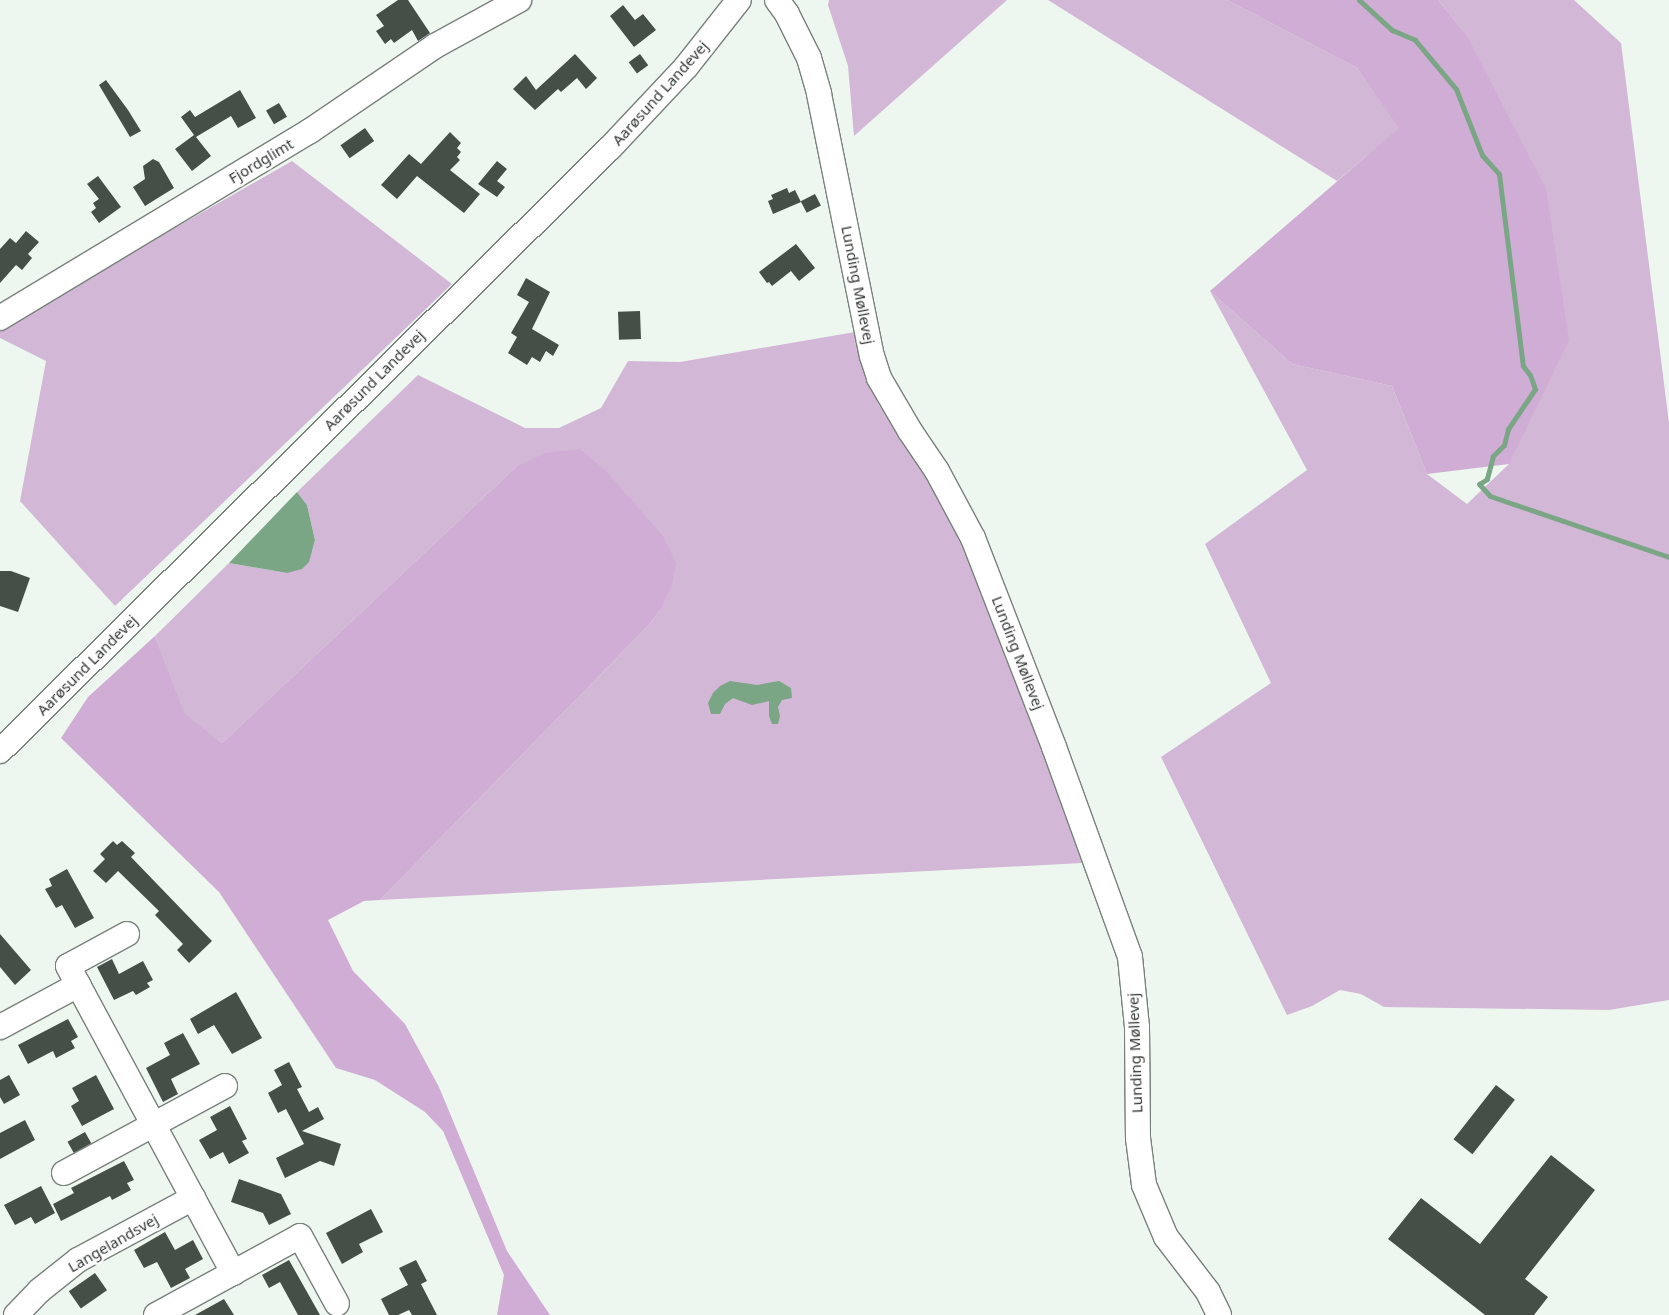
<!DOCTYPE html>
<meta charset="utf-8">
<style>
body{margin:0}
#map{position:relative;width:1669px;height:1315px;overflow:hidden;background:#edf7ef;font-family:"Noto Sans",sans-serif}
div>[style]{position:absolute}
.green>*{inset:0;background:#d3b7d6}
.forest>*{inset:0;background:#d0add4}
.water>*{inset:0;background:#7aa686}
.stream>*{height:5px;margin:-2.5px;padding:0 2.5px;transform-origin:2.5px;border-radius:2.5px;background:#7aa686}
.building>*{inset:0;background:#464e48;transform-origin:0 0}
.roads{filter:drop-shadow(1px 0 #78817a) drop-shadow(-1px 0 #78817a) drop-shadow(0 1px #78817a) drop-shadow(0 -1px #78817a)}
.minor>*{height:24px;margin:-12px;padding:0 12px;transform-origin:12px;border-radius:12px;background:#fff}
span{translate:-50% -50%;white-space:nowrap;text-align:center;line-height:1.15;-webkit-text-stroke:5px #fff;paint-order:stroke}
.street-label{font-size:15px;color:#343835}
</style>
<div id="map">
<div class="green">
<i style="clip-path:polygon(829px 0,1007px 0,854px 136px,848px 66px,828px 5px)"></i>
<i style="clip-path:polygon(1048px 0,1227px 0,1357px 68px,1400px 128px,1337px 181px)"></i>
<i style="clip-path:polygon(1438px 0,1574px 0,1621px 43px,1669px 423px,1669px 1000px,1609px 1010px,1384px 1007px,1361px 994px,1340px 990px,1312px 1006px,1287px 1015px,1161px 757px,1271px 683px,1205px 544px,1307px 470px,1210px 291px,1292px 364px,1392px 386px,1427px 474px,1467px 504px,1509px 464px,1466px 34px)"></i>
<i style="clip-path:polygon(292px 161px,452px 284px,115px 606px,20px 501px,46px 361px,0 338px,0 328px)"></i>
<i style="clip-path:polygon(855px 332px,862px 364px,879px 405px,925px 470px,940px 497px,1005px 643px,1082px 863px,380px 900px,648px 626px,660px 610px,516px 467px,222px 743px,185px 715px,155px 636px,229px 563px,287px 573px,312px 551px,315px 540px,307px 505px,297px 492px,418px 375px,525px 428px,559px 428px,601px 408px,628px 361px,680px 362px)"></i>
</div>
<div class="forest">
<i style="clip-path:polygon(1227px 0,1438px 0,1466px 34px,1546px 189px,1569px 340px,1509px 464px,1427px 474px,1392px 386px,1292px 364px,1210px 291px,1399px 128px,1357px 68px)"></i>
<i style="clip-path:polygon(580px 449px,606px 471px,663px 536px,676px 563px,672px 585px,660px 610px,648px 626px,380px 900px,364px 901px,328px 920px,353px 971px,405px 1024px,439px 1087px,507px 1251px,550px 1315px,497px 1315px,504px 1275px,443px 1131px,425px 1112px,375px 1080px,336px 1068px,219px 892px,61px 738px,88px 697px,155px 636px,185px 714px,222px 743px,516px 467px,545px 453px)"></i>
</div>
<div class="water">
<i style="clip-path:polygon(297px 492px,307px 505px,315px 540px,309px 562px,302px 569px,287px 573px,229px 563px)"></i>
<i style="clip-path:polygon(730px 681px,757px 685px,779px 681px,791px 688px,792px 698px,782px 700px,778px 707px,780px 716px,778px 724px,772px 724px,769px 716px,769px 701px,752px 705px,733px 698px,725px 704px,720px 714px,711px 714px,708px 703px,713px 693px,720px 686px)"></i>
</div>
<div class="stream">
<i style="left:1359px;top:0;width:45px;rotate:42.3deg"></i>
<i style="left:1392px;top:30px;width:25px;rotate:23deg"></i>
<i style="left:1415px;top:40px;width:64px;rotate:50.1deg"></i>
<i style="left:1456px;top:89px;width:71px;rotate:68.5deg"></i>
<i style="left:1482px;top:155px;width:25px;rotate:48deg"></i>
<i style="left:1499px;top:174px;width:193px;rotate:82.9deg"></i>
<i style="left:1523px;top:366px;width:11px;rotate:52deg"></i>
<i style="left:1530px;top:375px;width:15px;rotate:70deg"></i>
<i style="left:1535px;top:389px;width:48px;rotate:124deg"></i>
<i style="left:1508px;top:429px;width:16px;rotate:104deg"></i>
<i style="left:1504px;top:445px;width:16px;rotate:135deg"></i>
<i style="left:1493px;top:456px;width:24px;rotate:105deg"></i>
<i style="left:1487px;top:479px;width:9px;rotate:148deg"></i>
<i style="left:1479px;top:484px;width:16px;rotate:47deg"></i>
<i style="left:1490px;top:496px;width:189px;rotate:18.8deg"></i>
</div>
<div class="building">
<i style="clip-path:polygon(398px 0,408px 0,430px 33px,418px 41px,412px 30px,394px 43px,391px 39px,385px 44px,376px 31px,384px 26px,376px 15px)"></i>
<i style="clip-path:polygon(623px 5px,635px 20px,643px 14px,656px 30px,634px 47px,610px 16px)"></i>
<i style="clip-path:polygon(575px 54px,597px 78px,586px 89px,577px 78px,561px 92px,558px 89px,535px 110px,513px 89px,526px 76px,536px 90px)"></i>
<i style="left:640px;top:54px;width:14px;height:14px;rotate:54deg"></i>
<i style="clip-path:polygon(106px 80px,128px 110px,141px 131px,130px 137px,99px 85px)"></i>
<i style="clip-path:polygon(240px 90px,256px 118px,238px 128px,231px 116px,196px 137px,211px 156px,192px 171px,175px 149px,194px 135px,181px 117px,190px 110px,195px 117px)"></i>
<i style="left:279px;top:103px;width:16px;height:15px;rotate:60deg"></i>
<i style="left:365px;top:128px;width:16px;height:30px;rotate:55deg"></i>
<i style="clip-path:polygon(450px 132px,461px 143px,457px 148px,461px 152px,457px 157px,460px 160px,450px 170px,480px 194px,464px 213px,417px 176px,397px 199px,381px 185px,409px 154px,421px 164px)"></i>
<i style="clip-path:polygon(153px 159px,159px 162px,174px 188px,145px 206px,133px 187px,145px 179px,143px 166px)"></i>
<i style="clip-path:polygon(497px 161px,507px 169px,497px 181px,505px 187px,497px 197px,478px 184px)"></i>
<i style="clip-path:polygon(98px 176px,121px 207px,99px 223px,91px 212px,96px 208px,93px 203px,99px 199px,87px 184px)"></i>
<i style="clip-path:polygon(787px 188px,789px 193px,795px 190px,801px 202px,773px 214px,768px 201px,773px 199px,771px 195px)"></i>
<i style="left:815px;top:194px;width:13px;height:16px;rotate:63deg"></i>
<i style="clip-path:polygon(26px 231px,39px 242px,28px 254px,32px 258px,22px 270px,16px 265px,0 283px,0 249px,10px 238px,16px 243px)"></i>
<i style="clip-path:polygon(796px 244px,815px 268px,799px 281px,791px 271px,772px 286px,769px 282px,767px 283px,759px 272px)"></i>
<i style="clip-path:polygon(526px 278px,550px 292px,532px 329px,559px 345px,553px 356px,546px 351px,540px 362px,532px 357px,527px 365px,508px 353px,517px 337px,511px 333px,529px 302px,517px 295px)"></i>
<i style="left:640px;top:311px;width:28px;height:22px;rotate:88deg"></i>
<i style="clip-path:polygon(0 571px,11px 571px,30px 578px,18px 612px,0 606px)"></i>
<i style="clip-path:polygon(113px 841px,117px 845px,122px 841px,135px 853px,131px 857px,212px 941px,189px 963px,177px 950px,183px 944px,155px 915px,159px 911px,118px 871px,106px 883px,93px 871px,105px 859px,100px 854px)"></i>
<i style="clip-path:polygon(67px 869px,94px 918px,75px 928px,62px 905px,56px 908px,45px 889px,52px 886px,49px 879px)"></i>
<i style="clip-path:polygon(0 934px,31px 970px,15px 985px,0 967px)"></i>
<i style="clip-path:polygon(112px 959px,119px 974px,143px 961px,153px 980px,147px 983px,150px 987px,136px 995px,133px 991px,114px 1000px,97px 967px)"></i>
<i style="clip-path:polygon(236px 992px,262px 1038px,232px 1054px,214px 1025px,198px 1034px,190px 1019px)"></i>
<i style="clip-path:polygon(68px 1019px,78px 1037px,71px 1041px,75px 1048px,56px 1058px,53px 1051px,28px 1064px,18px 1045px)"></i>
<i style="clip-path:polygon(183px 1033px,200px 1064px,171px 1079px,178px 1094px,163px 1102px,146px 1068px,170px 1055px,164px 1043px)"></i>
<i style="clip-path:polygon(289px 1062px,302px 1087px,297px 1089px,309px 1112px,318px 1107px,324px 1119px,302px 1131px,341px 1144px,334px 1166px,320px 1161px,285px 1178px,276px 1158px,304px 1144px,286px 1109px,278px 1113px,268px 1093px,282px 1085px,274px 1070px)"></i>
<i style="clip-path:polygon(9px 1075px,20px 1095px,4px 1104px,0 1097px,0 1080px)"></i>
<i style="clip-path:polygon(96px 1075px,114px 1109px,82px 1126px,71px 1106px,79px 1101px,72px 1088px)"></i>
<i style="left:1496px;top:1085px;width:24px;height:69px;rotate:38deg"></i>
<i style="clip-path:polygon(230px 1106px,247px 1139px,242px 1141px,249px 1153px,229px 1164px,223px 1152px,210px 1159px,199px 1140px,217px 1130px,210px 1117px)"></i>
<i style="clip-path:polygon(25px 1120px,35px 1140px,0 1159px,0 1133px)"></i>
<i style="left:85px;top:1132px;width:13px;height:20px;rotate:61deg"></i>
<i style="clip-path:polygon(1551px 1155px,1595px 1190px,1525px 1279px,1548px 1297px,1534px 1315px,1485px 1315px,1388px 1239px,1421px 1198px,1480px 1244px)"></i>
<i style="clip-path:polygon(124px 1161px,134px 1180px,127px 1183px,131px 1190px,112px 1200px,110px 1196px,61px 1221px,53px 1204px,74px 1193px,71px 1188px)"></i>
<i style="clip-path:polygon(239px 1179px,281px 1194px,291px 1214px,269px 1225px,263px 1213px,231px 1202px)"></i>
<i style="clip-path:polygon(41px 1186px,55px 1213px,35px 1224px,31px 1217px,15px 1225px,4px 1205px)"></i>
<i style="clip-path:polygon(371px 1209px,383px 1232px,359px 1244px,363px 1252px,342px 1264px,326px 1233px)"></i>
<i style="clip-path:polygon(165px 1232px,175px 1250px,193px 1240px,203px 1259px,185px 1269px,190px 1278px,171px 1288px,157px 1262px,144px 1268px,134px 1250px)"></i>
<i style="clip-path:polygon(289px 1260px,320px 1315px,298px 1315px,280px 1282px,269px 1288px,262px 1275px)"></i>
<i style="clip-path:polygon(416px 1260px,427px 1281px,421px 1284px,437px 1315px,412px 1315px,409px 1310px,398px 1315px,389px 1315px,381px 1299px,408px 1285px,399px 1268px)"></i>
<i style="left:95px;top:1273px;width:21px;height:32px;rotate:55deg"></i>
<i style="clip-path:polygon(224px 1299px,234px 1315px,195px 1315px)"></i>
</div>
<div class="roads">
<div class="minor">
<i style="left:777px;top:0;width:17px;rotate:54deg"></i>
<i style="left:787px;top:14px;width:49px;rotate:63.4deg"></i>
<i style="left:809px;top:58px;width:37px;rotate:74deg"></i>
<i style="left:819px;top:94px;width:267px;rotate:78.6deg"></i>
<i style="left:872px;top:356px;width:23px;rotate:72deg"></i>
<i style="left:879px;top:378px;width:61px;rotate:59.7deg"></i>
<i style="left:910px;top:431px;width:48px;rotate:56deg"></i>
<i style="left:937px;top:471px;width:76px;rotate:61.8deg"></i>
<i style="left:973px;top:538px;width:224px;rotate:68.8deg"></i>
<i style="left:1054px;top:747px;width:223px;rotate:70.1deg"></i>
<i style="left:1130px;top:957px;width:70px;rotate:84.3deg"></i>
<i style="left:1137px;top:1027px;width:111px;rotate:89.5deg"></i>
<i style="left:1138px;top:1138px;width:47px;rotate:82.7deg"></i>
<i style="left:1144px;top:1185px;width:56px;rotate:67.1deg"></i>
<i style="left:1166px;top:1237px;width:69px;rotate:52.6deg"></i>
<i style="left:1208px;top:1292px;width:25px;rotate:64deg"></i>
<i style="left:0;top:318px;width:362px;rotate:-31.1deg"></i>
<i style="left:310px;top:131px;width:151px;rotate:-34.2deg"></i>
<i style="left:435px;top:46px;width:96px;rotate:-28.7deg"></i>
<i style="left:0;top:751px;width:856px;rotate:-44.67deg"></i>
<i style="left:609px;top:149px;width:112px;rotate:-46.8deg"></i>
<i style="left:686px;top:67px;width:85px;rotate:-51.7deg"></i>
<i style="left:127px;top:934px;width:67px;rotate:151.5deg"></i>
<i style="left:68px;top:966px;width:349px;rotate:61.7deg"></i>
<i style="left:0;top:1027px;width:89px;rotate:-28.3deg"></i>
<i style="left:64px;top:1173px;width:183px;rotate:-28.4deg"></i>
<i style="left:16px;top:1315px;width:33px;rotate:-46deg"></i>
<i style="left:39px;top:1291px;width:50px;rotate:-38.5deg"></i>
<i style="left:78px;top:1260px;width:131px;rotate:-28.3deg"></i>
<i style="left:156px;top:1315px;width:164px;rotate:-28.7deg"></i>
<i style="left:300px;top:1236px;width:77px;rotate:61.4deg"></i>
</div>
</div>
<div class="street-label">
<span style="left:660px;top:93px;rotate:-48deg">Aarøsund Landevej</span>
<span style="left:261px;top:161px;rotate:-31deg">Fjordglimt</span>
<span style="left:858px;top:285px;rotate:79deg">Lunding Møllevej</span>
<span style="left:374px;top:380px;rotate:-45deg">Aarøsund Landevej</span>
<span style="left:1018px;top:653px;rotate:69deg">Lunding Møllevej</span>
<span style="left:87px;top:665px;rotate:-45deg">Aarøsund Landevej</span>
<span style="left:1135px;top:1053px;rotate:-92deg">Lunding Møllevej</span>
<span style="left:113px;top:1243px;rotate:-30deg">Langelandsvej</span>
</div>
</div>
